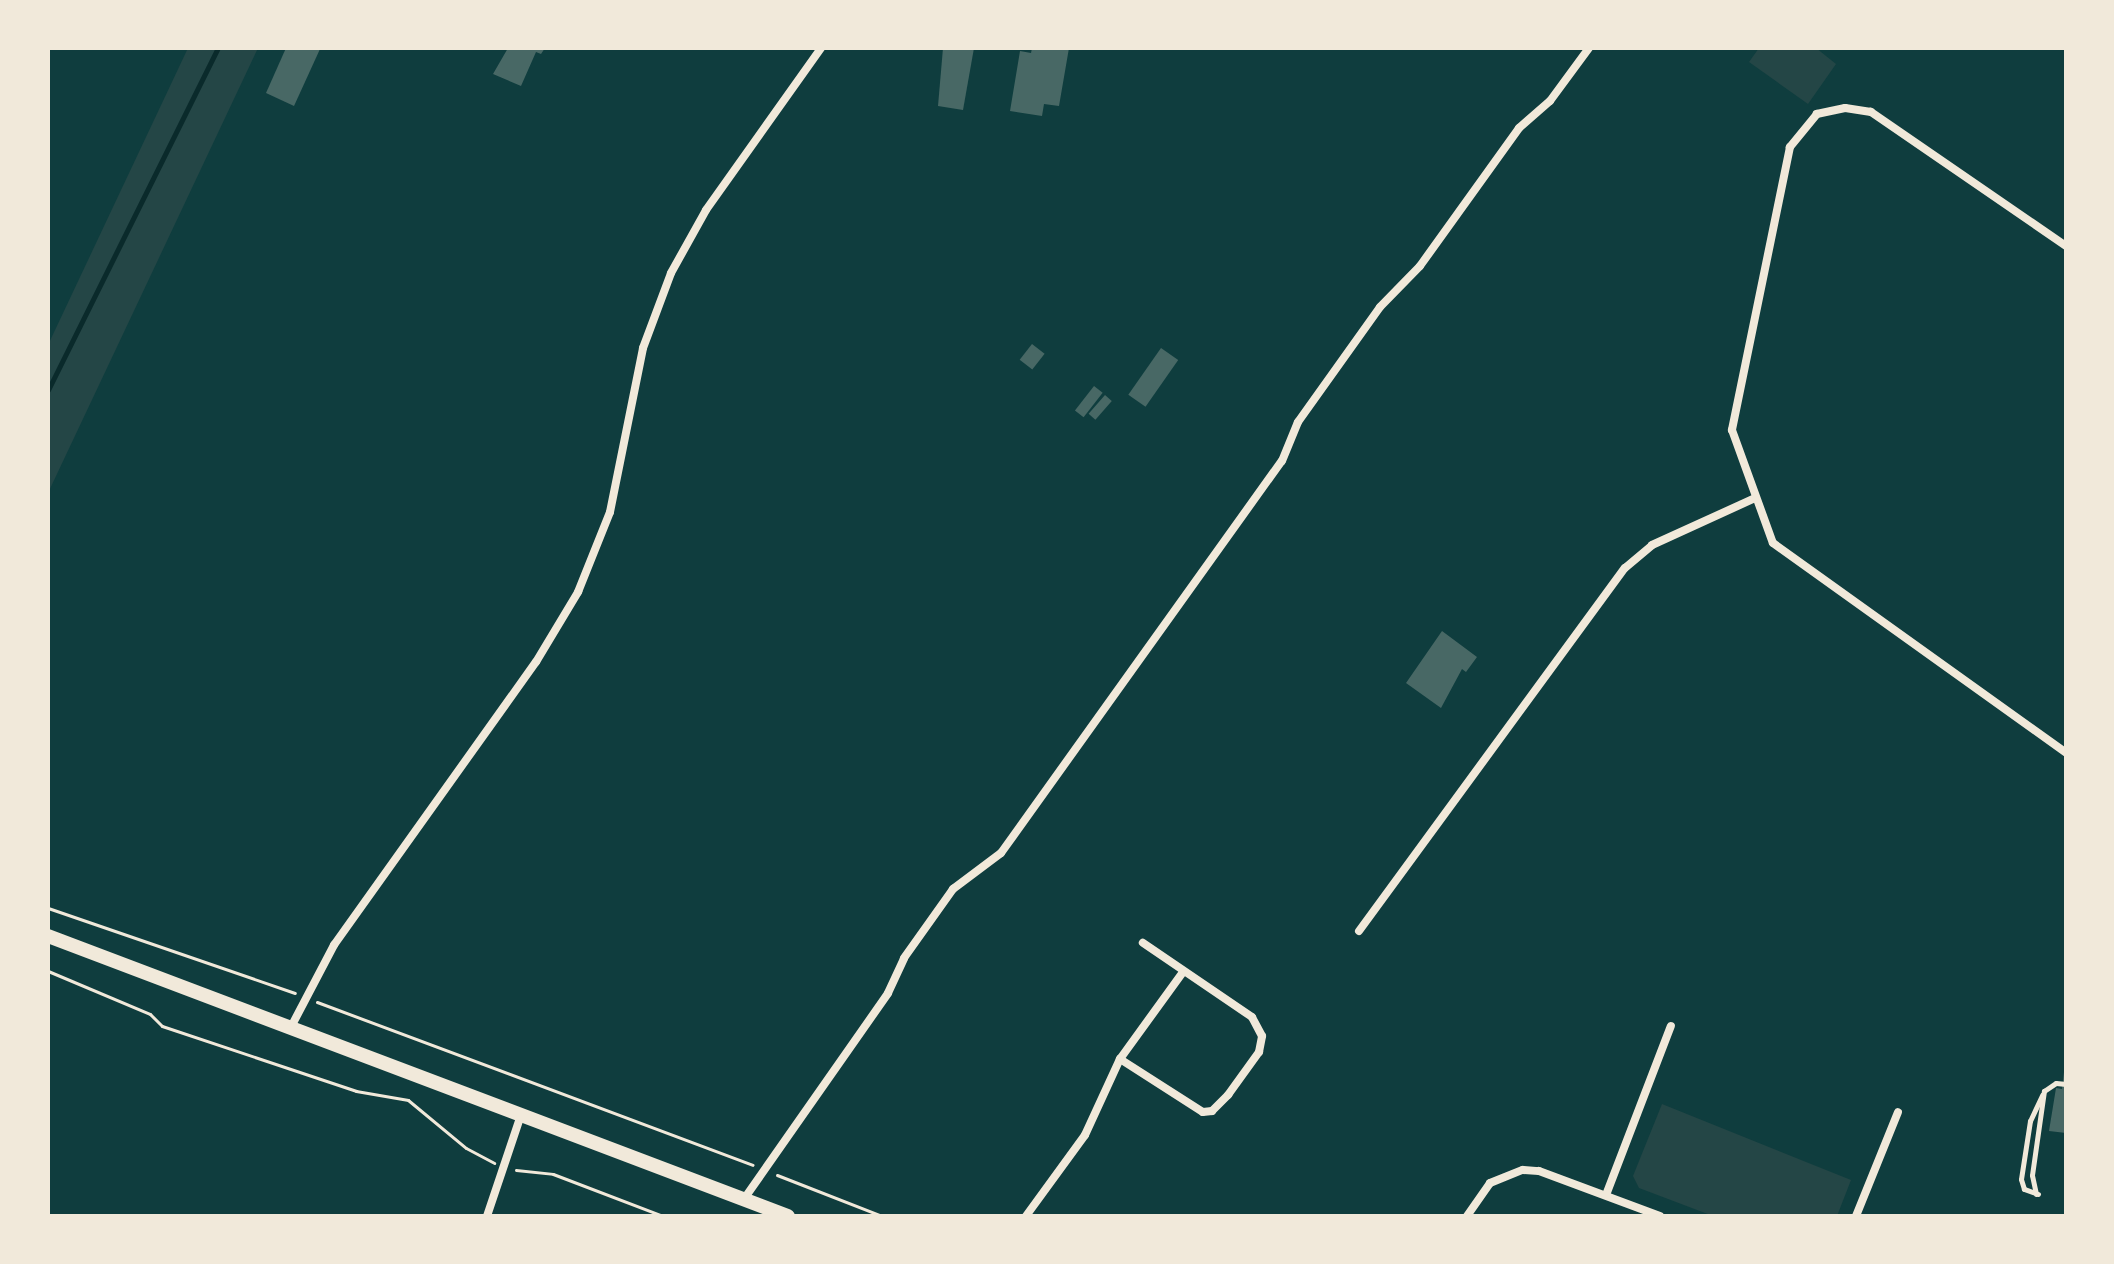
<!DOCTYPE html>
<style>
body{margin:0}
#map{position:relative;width:2114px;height:1264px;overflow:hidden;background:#0f3d3e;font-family:Spectral,serif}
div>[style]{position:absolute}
.green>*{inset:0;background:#244646}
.stream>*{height:5px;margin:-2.5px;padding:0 2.5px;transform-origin:2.5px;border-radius:2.5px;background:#0a2a2b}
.building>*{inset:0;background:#486865;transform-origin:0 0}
.path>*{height:3px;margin:-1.5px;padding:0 1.5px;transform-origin:1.5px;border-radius:1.5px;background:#f1e9da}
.service>*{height:5px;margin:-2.5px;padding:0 2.5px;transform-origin:2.5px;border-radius:2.5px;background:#f1e9da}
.minor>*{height:8px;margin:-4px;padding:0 4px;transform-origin:4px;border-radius:4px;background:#f1e9da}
.secondary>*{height:14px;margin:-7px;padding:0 7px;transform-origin:7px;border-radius:7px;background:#f1e9da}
span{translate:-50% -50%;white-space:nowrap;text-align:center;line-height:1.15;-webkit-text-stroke:8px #f1e9da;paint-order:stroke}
.frame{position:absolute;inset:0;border:50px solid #f1e9da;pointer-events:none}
</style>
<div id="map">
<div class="green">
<i style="clip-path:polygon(188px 48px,258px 48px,48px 493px,48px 345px)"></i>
<i style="clip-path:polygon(1759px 48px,1816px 48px,1836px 64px,1808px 104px,1749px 62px)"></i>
<i style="clip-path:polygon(1662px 1104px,1851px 1180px,1837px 1216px,1713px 1216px,1639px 1188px,1633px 1176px)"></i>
</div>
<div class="stream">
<i style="left:48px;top:390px;width:382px;rotate:-63.6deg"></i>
</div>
<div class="building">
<i style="clip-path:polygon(286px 48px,320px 49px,294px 106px,266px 93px)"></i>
<i style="clip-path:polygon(508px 48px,545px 48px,541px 54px,536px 52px,521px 86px,493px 74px)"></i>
<i style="clip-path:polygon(943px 48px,974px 48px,963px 110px,938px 106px)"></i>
<i style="clip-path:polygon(1032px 48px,1069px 48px,1059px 106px,1044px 104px,1042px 116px,1010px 111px,1020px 51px,1031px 53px)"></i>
<i style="left:1032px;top:344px;width:16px;height:20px;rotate:38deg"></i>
<i style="left:1161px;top:348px;width:21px;height:57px;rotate:35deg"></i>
<i style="left:1094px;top:386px;width:11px;height:31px;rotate:38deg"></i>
<i style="left:1105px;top:395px;width:9px;height:25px;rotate:41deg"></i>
<i style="clip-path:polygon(1442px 631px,1477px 657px,1466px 672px,1462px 669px,1441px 708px,1406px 683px)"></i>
<i style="clip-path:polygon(2064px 1072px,2066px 1072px,2066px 1133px,2049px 1131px,2056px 1088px,2062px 1089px)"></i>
</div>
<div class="path">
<i style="left:48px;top:908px;width:261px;rotate:19deg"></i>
<i style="left:48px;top:971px;width:111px;rotate:22.9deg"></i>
<i style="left:150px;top:1014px;width:17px;rotate:45deg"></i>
<i style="left:162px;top:1026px;width:205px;rotate:18.5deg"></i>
<i style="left:356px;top:1091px;width:53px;rotate:9.8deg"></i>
<i style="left:408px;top:1100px;width:75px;rotate:39.6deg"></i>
<i style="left:466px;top:1148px;width:32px;rotate:28deg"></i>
<i style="left:317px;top:1002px;width:465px;rotate:20.5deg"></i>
<i style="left:516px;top:1170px;width:37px;rotate:6deg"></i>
<i style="left:553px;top:1174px;width:118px;rotate:20.9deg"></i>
<i style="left:777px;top:1175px;width:113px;rotate:21.3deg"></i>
</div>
<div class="service">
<i style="left:2036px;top:1194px;width:19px;rotate:-102deg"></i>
<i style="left:2032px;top:1175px;width:85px;rotate:-81.9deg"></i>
<i style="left:2044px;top:1091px;width:14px;rotate:-34deg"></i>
<i style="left:2056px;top:1083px;width:10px;rotate:6deg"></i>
<i style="left:2038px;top:1194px;width:15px;rotate:-160deg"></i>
<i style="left:2024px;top:1189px;width:10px;rotate:-107deg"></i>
<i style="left:2021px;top:1179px;width:59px;rotate:-81.2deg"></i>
<i style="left:2030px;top:1121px;width:29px;rotate:-65deg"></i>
</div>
<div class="minor">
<i style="left:2066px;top:246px;width:237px;rotate:-145.5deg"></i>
<i style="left:1871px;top:112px;width:26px;rotate:-171deg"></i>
<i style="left:1845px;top:108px;width:29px;rotate:168deg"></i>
<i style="left:1817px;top:114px;width:43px;rotate:129.3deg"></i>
<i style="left:1790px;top:147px;width:289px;rotate:101.6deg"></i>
<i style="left:1732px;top:430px;width:120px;rotate:70.1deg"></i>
<i style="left:1773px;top:543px;width:360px;rotate:35.6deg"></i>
<i style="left:1359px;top:931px;width:450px;rotate:-53.8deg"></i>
<i style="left:1625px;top:568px;width:35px;rotate:-40deg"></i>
<i style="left:1652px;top:545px;width:113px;rotate:-24.5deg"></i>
<i style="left:291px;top:1027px;width:93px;rotate:-62.3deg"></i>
<i style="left:334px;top:945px;width:348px;rotate:-54.5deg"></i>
<i style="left:536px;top:662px;width:82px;rotate:-59deg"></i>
<i style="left:578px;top:592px;width:86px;rotate:-68.2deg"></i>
<i style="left:610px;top:512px;width:167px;rotate:-78.6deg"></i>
<i style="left:643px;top:348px;width:80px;rotate:-69.5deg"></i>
<i style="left:671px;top:273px;width:72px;rotate:-60.9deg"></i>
<i style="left:706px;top:210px;width:199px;rotate:-54.6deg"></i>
<i style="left:1120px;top:1059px;width:98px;rotate:32.6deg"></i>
<i style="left:1203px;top:1112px;width:9px;rotate:-6deg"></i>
<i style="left:1212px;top:1111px;width:23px;rotate:-45deg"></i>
<i style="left:1228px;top:1095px;width:53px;rotate:-54.2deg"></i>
<i style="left:1259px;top:1052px;width:16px;rotate:-79deg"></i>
<i style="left:1262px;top:1036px;width:21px;rotate:-118deg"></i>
<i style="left:1252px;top:1017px;width:132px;rotate:-145.8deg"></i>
<i style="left:1606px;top:1195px;width:181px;rotate:-69deg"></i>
<i style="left:744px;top:1199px;width:251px;rotate:-55deg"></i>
<i style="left:888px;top:993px;width:38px;rotate:-65deg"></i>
<i style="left:904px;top:958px;width:85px;rotate:-54.6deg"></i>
<i style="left:953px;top:889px;width:60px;rotate:-36.9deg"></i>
<i style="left:1001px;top:853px;width:482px;rotate:-54.4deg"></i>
<i style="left:1282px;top:461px;width:42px;rotate:-67.7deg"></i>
<i style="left:1298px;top:422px;width:141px;rotate:-54.5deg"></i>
<i style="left:1380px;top:307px;width:57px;rotate:-45.7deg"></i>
<i style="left:1420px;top:266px;width:170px;rotate:-54.3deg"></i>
<i style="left:1519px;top:128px;width:41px;rotate:-41.1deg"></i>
<i style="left:1550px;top:101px;width:66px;rotate:-53.7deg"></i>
<i style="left:487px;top:1216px;width:107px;rotate:-71.4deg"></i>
<i style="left:1026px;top:1216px;width:100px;rotate:-53.9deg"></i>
<i style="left:1085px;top:1135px;width:84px;rotate:-65.3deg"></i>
<i style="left:1120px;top:1059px;width:107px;rotate:-54.1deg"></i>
<i style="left:1467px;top:1216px;width:40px;rotate:-55.1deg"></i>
<i style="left:1490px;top:1183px;width:35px;rotate:-22deg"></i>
<i style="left:1523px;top:1170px;width:16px;rotate:4deg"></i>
<i style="left:1539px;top:1171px;width:129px;rotate:20.4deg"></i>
<i style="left:1856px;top:1216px;width:112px;rotate:-68deg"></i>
</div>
<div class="secondary">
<i style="left:48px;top:936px;width:791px;rotate:20.73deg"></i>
</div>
<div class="frame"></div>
</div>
